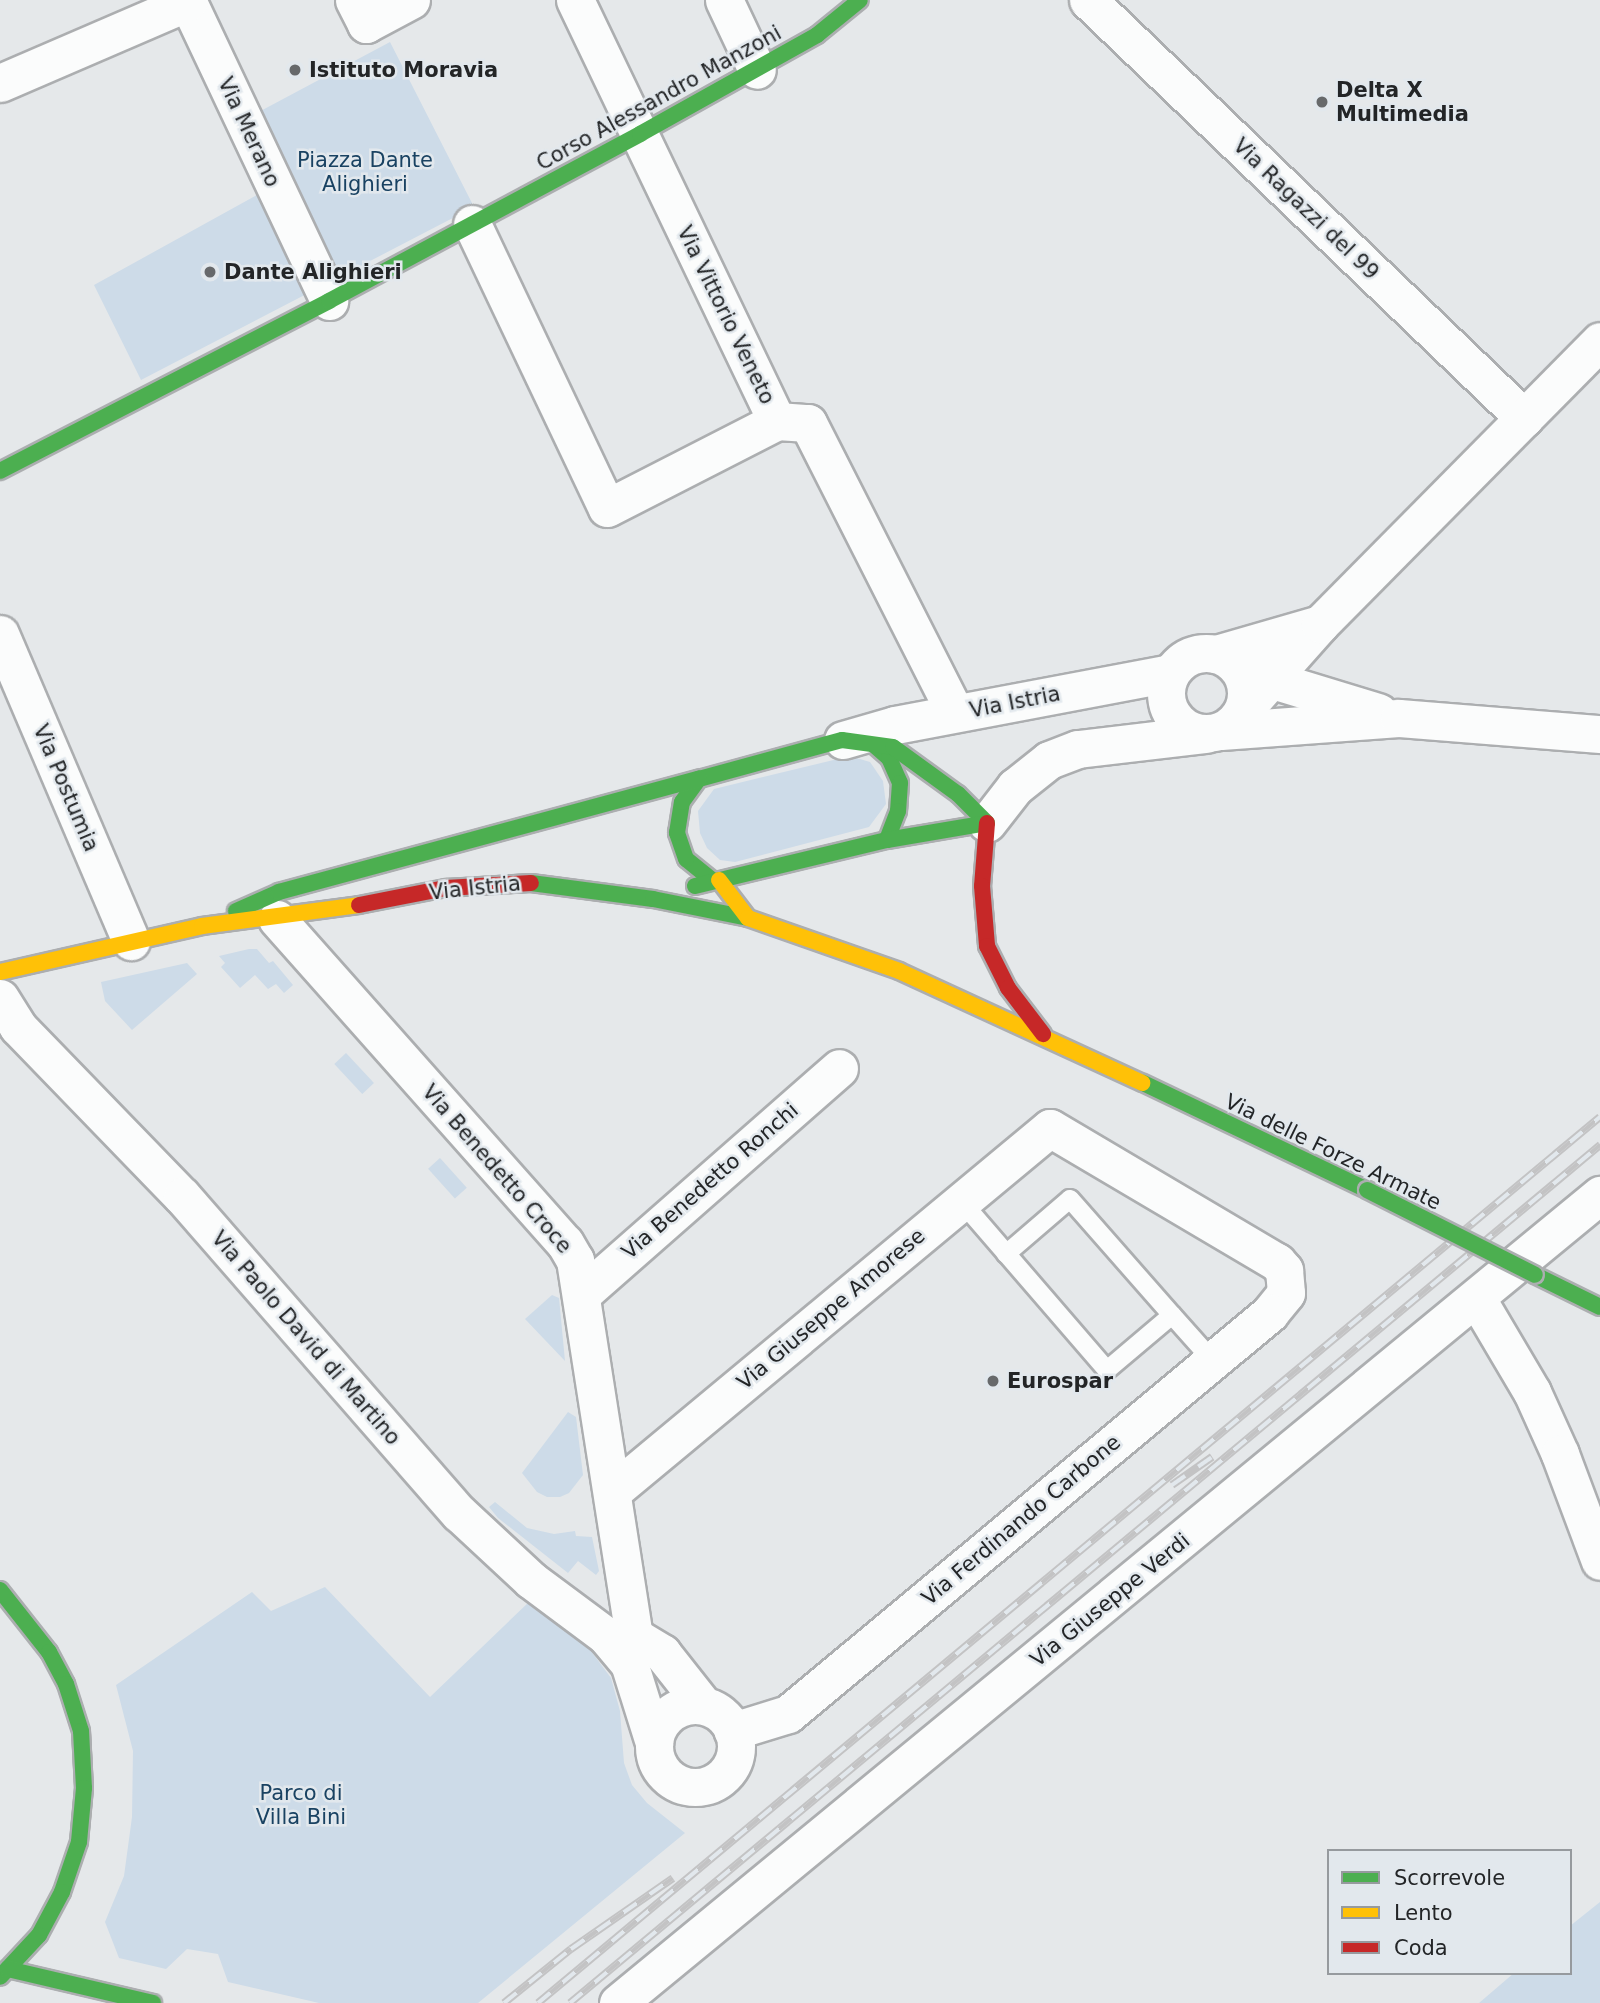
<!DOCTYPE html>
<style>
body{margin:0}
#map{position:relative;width:1600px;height:2003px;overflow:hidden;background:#e5e8ea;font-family:"DejaVu Sans",sans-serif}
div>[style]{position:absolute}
.green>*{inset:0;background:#cddbe8;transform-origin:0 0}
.roads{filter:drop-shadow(2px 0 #acaeb0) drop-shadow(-2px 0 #acaeb0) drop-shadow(0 2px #acaeb0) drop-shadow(0 -2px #acaeb0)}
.lane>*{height:18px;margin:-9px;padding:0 9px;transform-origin:9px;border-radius:9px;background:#fbfcfc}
.street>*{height:37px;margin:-18.5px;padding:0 18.5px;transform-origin:18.5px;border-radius:18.5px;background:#fbfcfc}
.street>.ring{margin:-18.5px;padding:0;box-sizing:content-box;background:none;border:37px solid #fbfcfc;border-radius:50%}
.fast>*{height:16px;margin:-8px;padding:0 8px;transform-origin:8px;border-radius:8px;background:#4caf50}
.slow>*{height:16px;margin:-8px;padding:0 8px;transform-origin:8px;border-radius:8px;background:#ffc107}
.jam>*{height:16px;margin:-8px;padding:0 8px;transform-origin:8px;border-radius:8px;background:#c62828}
.rail>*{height:8px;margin-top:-4px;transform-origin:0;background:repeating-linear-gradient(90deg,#e2e8ed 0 16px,#c3c3c4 0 32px);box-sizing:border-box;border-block:2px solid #c3c3c4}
.bridges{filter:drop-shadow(2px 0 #acaeb0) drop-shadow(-2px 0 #acaeb0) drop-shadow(0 2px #acaeb0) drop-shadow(0 -2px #acaeb0)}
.fast-bridge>*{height:16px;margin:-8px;padding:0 8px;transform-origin:8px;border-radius:8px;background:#4caf50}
.dots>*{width:19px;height:19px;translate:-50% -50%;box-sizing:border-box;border:4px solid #e2e8ed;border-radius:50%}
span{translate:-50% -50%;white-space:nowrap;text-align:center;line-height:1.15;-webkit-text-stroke:5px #e2e8ed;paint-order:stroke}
.poi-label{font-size:21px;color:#232527;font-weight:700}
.left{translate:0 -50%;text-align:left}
.street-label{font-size:21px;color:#232527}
.park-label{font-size:21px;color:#194262}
.legend{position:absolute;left:1327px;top:1849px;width:245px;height:126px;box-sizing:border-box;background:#e2e8ed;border:2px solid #969a9e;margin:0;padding:9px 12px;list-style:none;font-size:21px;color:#232527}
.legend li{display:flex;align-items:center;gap:14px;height:35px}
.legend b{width:35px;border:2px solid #969a9e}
</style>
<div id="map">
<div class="green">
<i style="clip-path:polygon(390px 42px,474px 207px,141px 380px,94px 285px,284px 180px,253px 115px)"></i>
<i style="clip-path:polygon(850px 756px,870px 762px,883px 781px,886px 804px,869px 827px,735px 862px,720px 860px,707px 848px,700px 833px,698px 811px,714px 789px)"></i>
<i style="clip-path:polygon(249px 949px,257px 949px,269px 963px,273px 961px,293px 985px,284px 993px,276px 984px,268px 989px,255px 975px,240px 988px,221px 967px,225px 963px,219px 956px)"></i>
<i style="clip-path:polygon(187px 963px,197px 974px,132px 1030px,105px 1001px,101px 982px)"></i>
<i style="left:346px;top:1053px;width:41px;height:16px;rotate:47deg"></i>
<i style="left:440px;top:1158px;width:40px;height:16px;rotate:48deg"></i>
<i style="clip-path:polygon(552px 1295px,559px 1298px,565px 1361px,525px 1319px)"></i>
<i style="clip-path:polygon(568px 1412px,576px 1417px,583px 1475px,569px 1493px,560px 1497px,547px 1497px,537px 1492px,522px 1473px)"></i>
<i style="clip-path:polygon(495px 1502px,527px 1528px,554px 1534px,575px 1531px,576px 1536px,592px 1537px,599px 1571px,596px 1575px,578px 1561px,568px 1573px,498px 1518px,489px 1507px)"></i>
<i style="clip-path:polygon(325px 1587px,430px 1697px,530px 1601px,588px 1647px,611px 1678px,620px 1711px,624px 1763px,632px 1785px,647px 1803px,685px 1833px,478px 2003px,319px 2003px,228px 1982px,218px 1954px,187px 1949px,166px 1969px,119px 1958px,105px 1922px,124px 1876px,132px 1817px,133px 1751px,116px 1685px,252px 1592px,271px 1611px)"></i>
<i style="clip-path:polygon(1600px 1902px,1600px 2003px,1479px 2003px,1514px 1973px,1570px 1973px,1570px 1926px)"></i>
</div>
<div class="roads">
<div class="lane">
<i style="left:961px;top:1201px;width:223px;rotate:49.2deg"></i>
<i style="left:1107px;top:1370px;width:85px;rotate:-40.2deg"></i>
<i style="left:1172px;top:1315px;width:62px;rotate:48.3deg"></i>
<i style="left:1006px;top:1254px;width:84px;rotate:-40.7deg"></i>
<i style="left:1070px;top:1199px;width:154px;rotate:48.7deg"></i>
</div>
<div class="street">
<i style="left:187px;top:0;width:333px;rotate:64.7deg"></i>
<i style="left:354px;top:0;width:27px;rotate:63deg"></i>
<i style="left:366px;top:24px;width:51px;rotate:-28.1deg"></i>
<i style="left:575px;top:0;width:467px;rotate:64.4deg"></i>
<i style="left:724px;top:0;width:77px;rotate:64.8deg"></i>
<i style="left:1088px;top:0;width:604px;rotate:43.79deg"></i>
<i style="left:0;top:83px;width:205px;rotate:-23.3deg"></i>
<i style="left:472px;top:224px;width:314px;rotate:64.6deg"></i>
<i style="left:607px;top:508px;width:191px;rotate:-27.1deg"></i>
<i style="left:777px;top:421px;width:31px;rotate:4deg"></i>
<i style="left:808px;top:423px;width:325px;rotate:63.1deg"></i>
<i style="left:0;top:634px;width:334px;rotate:66.9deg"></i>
<i class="ring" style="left:1166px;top:653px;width:43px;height:43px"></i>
<i style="left:1216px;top:654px;width:108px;rotate:-16.1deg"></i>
<i style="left:1253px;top:674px;width:131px;rotate:16.9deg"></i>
<i style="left:1242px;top:712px;width:118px;rotate:-48.4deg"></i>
<i style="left:1320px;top:624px;width:398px;rotate:-45.3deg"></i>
<i style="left:1221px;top:731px;width:178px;rotate:-4.2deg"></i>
<i style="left:1399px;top:718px;width:202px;rotate:4.6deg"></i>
<i style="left:843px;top:740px;width:54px;rotate:-16.1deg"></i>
<i style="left:895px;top:725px;width:281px;rotate:-10.7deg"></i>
<i style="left:987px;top:823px;width:46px;rotate:-52.1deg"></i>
<i style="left:1015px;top:787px;width:43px;rotate:-38.5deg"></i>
<i style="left:1049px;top:760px;width:31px;rotate:-21deg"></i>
<i style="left:1078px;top:749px;width:129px;rotate:-6.7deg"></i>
<i style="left:277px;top:919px;width:433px;rotate:48.4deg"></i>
<i style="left:565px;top:1243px;width:20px;rotate:60deg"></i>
<i style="left:575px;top:1260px;width:381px;rotate:81.1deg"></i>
<i style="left:634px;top:1636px;width:27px;rotate:100deg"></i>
<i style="left:629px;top:1663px;width:84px;rotate:72.6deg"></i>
<i style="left:0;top:998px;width:34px;rotate:58deg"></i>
<i style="left:18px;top:1027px;width:235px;rotate:45.9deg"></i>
<i style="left:182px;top:1196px;width:421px;rotate:48.9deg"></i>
<i style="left:459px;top:1513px;width:98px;rotate:42.9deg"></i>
<i style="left:531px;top:1580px;width:94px;rotate:36.7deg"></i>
<i style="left:606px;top:1636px;width:35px;rotate:50deg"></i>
<i style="left:582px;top:1294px;width:342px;rotate:-41.3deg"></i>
<i style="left:1477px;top:1299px;width:108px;rotate:59.4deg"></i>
<i style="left:1532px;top:1392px;width:68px;rotate:65.7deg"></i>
<i style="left:1560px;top:1454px;width:114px;rotate:69.5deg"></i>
<i style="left:613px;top:1491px;width:568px;rotate:-39.72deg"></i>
<i style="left:1050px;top:1128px;width:264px;rotate:30.6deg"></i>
<i style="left:1277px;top:1262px;width:11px;rotate:49deg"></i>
<i style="left:1284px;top:1270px;width:23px;rotate:85deg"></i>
<i style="left:1286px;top:1293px;width:26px;rotate:129deg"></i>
<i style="left:1270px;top:1313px;width:627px;rotate:140.24deg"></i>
<i style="left:788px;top:1714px;width:58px;rotate:162.8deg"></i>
<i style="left:634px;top:1636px;width:33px;rotate:31deg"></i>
<i style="left:662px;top:1653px;width:66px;rotate:51.7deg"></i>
<i class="ring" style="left:654px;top:1705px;width:45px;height:45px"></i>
<i style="left:618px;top:2003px;width:1272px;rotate:-39.45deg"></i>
</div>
<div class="fast">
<i style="left:0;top:471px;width:370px;rotate:-27.3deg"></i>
<i style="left:329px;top:301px;width:353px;rotate:-28.2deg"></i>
<i style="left:640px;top:134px;width:203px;rotate:-29.2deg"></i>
<i style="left:817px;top:35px;width:55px;rotate:-39.1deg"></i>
<i style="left:874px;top:745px;width:20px;rotate:41deg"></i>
<i style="left:889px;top:758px;width:27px;rotate:66deg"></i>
<i style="left:900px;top:783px;width:28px;rotate:94deg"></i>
<i style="left:898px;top:811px;width:31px;rotate:111deg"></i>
<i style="left:712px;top:880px;width:33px;rotate:-141deg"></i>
<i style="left:686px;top:859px;width:28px;rotate:-109deg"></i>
<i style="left:677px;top:833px;width:31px;rotate:-81deg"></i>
<i style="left:682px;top:802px;width:29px;rotate:-54deg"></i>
<i style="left:699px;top:779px;width:148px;rotate:-15.3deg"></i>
<i style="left:842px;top:740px;width:51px;rotate:7.8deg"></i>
<i style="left:893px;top:747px;width:80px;rotate:35.9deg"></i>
<i style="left:958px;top:794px;width:41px;rotate:45deg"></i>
<i style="left:531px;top:883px;width:123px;rotate:7.5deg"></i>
<i style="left:653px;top:899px;width:97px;rotate:11.3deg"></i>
<i style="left:695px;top:886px;width:197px;rotate:-13.5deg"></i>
<i style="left:887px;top:840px;width:101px;rotate:-9.6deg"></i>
<i style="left:236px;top:911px;width:47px;rotate:-23.8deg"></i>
<i style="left:279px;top:892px;width:435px;rotate:-15.1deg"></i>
<i style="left:1143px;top:1083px;width:248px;rotate:25.5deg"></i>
<i style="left:1535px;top:1275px;width:72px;rotate:26.2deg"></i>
<i style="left:0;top:1590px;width:79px;rotate:51.7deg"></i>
<i style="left:49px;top:1652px;width:36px;rotate:62deg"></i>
<i style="left:66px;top:1684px;width:49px;rotate:72.3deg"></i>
<i style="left:81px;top:1731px;width:57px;rotate:87deg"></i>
<i style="left:84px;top:1788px;width:54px;rotate:95.3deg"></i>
<i style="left:79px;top:1842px;width:53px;rotate:108.8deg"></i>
<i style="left:62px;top:1892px;width:49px;rotate:118.1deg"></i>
<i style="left:39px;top:1935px;width:57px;rotate:132.9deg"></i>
<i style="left:8px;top:1969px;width:149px;rotate:13.2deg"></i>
</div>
<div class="slow">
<i style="left:719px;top:880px;width:48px;rotate:52.7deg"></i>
<i style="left:748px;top:918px;width:160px;rotate:19.3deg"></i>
<i style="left:899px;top:971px;width:268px;rotate:24.7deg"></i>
<i style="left:0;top:972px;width:207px;rotate:-12.8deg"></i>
<i style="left:202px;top:926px;width:158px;rotate:-7.6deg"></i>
</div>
<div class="jam">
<i style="left:987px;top:823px;width:63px;rotate:94.5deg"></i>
<i style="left:982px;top:886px;width:60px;rotate:85.2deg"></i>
<i style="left:987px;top:946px;width:47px;rotate:63.4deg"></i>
<i style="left:1008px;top:988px;width:58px;rotate:52.7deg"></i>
<i style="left:359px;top:905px;width:89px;rotate:-11.1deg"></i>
<i style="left:446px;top:888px;width:85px;rotate:-3.4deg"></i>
</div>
</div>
<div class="rail">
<i style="left:1172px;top:1485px;width:49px;rotate:-35deg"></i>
<i style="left:504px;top:2003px;width:86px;rotate:-38.9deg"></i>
<i style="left:571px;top:1949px;width:124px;rotate:-34.8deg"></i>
<i style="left:538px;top:2003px;width:1383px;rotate:-39.84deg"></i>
<i style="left:570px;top:2003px;width:1341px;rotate:-39.79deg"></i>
</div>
<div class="bridges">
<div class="fast-bridge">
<i style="left:1367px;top:1190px;width:188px;rotate:26.8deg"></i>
</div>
</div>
<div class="dots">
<i style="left:295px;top:70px;background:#67696b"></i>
<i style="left:1322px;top:102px;background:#67696b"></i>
<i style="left:210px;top:272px;background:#67696b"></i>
<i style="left:993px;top:1381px;background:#67696b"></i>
</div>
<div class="poi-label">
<span class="left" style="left:309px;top:70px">Istituto Moravia</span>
<span class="left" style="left:1336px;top:102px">Delta X<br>Multimedia</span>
<span class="left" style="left:224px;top:272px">Dante Alighieri</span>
<span class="left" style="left:1007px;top:1381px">Eurospar</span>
</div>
<div class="street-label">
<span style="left:659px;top:98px;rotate:-29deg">Corso Alessandro Manzoni</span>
<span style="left:249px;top:132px;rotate:65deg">Via Merano</span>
<span style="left:1306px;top:209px;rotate:44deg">Via Ragazzi del 99</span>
<span style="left:726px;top:315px;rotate:64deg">Via Vittorio Veneto</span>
<span style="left:1015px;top:702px;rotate:-11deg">Via Istria</span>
<span style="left:66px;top:788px;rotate:67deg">Via Postumia</span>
<span style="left:475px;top:888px;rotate:-6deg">Via Istria</span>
<span style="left:1333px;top:1152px;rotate:26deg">Via delle Forze Armate</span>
<span style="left:497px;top:1169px;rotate:49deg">Via Benedetto Croce</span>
<span style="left:710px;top:1181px;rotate:-41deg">Via Benedetto Ronchi</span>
<span style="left:831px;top:1309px;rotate:-40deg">Via Giuseppe Amorese</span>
<span style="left:306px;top:1338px;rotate:49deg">Via Paolo David di Martino</span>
<span style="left:1021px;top:1520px;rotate:-40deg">Via Ferdinando Carbone</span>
<span style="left:1110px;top:1600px;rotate:-39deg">Via Giuseppe Verdi</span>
</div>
<div class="park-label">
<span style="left:365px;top:172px">Piazza Dante<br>Alighieri</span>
<span style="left:301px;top:1805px">Parco di<br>Villa Bini</span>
</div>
<ul class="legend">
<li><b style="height:9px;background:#4caf50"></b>Scorrevole</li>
<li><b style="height:9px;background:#ffc107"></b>Lento</li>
<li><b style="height:9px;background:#c62828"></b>Coda</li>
</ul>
</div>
